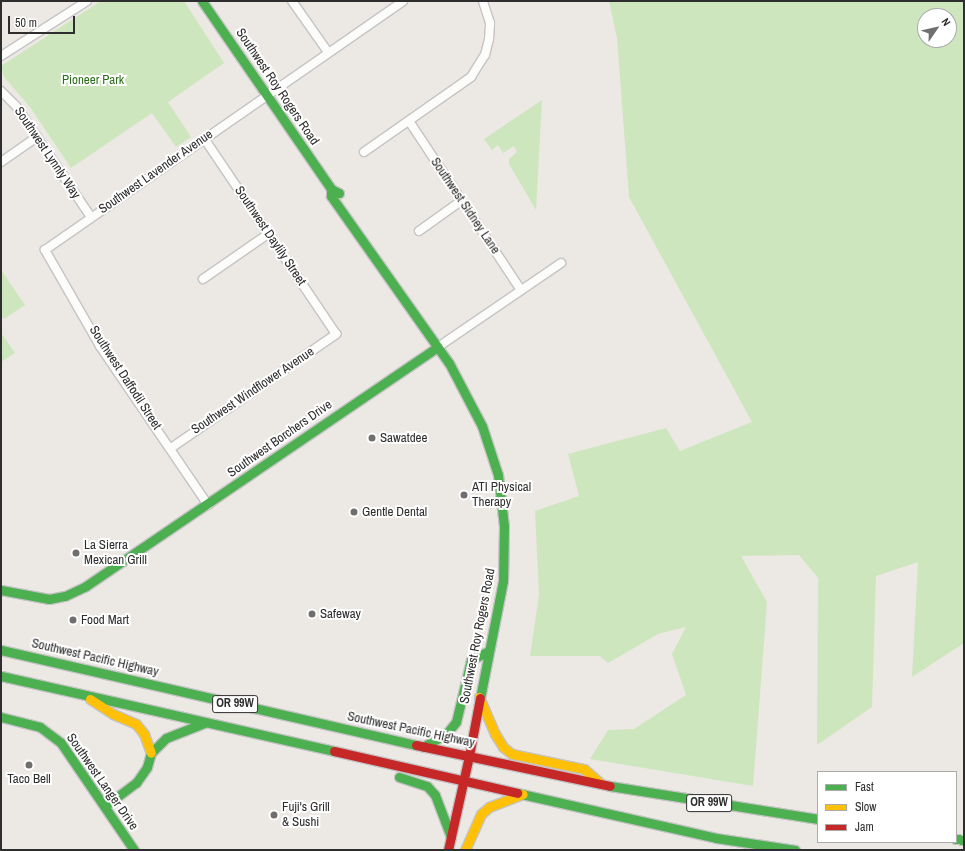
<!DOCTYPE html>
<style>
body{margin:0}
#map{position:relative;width:965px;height:851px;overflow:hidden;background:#ece8e4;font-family:"Archivo Narrow",sans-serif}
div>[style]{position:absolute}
.green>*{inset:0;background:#cee6be}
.roads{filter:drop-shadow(1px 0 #c5c4c5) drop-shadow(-1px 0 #c5c4c5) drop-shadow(0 1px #c5c4c5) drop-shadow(0 -1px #c5c4c5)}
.street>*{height:8px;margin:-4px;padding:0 4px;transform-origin:4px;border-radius:4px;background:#fcfcfb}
.fast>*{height:9px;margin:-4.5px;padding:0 4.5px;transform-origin:4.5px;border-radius:4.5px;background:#4caf50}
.slow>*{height:9px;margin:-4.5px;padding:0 4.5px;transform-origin:4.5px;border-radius:4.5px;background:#ffc107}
.jam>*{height:9px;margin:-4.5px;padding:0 4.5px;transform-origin:4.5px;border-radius:4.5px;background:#c62828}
.dots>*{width:11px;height:11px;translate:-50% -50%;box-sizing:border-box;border:2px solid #fff;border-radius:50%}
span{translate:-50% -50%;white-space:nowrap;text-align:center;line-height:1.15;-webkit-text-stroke:4px #fff;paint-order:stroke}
.shield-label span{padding:1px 3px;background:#fff;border:1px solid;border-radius:3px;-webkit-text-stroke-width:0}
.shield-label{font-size:12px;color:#2e2e2e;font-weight:700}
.park-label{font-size:13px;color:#2c6e1b}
.street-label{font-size:13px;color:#2e2e2e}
.poi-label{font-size:13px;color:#2e2e2e}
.left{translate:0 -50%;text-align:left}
.frame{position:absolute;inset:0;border:2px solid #2e2e2e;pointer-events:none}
.legend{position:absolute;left:817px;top:771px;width:140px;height:72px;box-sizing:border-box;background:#fff;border:1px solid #ababab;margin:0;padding:5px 7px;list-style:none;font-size:12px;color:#2e2e2e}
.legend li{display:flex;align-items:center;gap:8px;height:20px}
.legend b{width:20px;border:1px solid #ababab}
.north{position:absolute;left:917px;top:8px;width:40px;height:40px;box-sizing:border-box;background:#fff;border:1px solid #ababab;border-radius:50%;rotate:56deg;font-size:11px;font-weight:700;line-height:16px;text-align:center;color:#2e2e2e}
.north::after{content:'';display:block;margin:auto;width:14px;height:18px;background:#706f6e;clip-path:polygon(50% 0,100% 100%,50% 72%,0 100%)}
.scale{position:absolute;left:8px;top:16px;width:67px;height:18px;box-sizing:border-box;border:2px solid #2e2e2e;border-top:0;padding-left:5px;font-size:12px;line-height:14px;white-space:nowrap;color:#2e2e2e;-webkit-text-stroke:3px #fff;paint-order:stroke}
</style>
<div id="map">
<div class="green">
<i style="clip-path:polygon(101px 1px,184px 1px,224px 63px,168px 102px,191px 137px,176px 147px,152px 113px,71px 168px,30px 107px,4px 77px,1px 66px)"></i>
<i style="clip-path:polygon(evenodd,609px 1px,964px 1px,964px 643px,912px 677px,918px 562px,876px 576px,872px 707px,817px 745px,818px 578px,799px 555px,741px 556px,767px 602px,753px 786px,590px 759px,608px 730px,634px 729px,686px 695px,672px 654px,686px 627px,658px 634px,608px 663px,600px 656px,530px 656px,539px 595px,535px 511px,579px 496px,568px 454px,666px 428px,680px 451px,752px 422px,629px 197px,617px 38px,609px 1px,925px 16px,949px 16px,949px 40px,925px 40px,925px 16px)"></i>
<i style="clip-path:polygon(542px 100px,536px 210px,509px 164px,509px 159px,517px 152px,514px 146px,503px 153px,498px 145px,492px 150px,484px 139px)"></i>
<i style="clip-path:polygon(1px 270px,25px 305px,4px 319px,1px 315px)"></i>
<i style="clip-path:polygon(1px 333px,15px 353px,1px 362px)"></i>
</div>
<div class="roads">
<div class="street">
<i style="left:292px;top:1px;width:62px;rotate:54.8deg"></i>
<i style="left:1px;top:56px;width:102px;rotate:-32.6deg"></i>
<i style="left:1px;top:91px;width:21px;rotate:45deg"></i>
<i style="left:16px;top:106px;width:134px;rotate:56deg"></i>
<i style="left:409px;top:121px;width:203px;rotate:56.5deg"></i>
<i style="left:364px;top:152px;width:131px;rotate:-35deg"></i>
<i style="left:471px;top:77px;width:26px;rotate:-58deg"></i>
<i style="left:485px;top:55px;width:16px;rotate:-76deg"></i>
<i style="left:489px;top:39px;width:16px;rotate:-86deg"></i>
<i style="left:490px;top:23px;width:23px;rotate:-108deg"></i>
<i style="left:1px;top:162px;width:44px;rotate:-34.8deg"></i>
<i style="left:419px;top:231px;width:52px;rotate:-35.5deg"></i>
<i style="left:203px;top:279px;width:79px;rotate:-34.7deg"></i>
<i style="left:438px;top:347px;width:149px;rotate:-34.3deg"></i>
<i style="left:171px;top:448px;width:201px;rotate:-34.6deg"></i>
<i style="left:336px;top:334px;width:236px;rotate:-124deg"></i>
<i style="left:208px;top:505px;width:192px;rotate:-124.2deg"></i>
<i style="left:100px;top:346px;width:111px;rotate:-119.8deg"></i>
<i style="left:45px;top:250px;width:436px;rotate:-34.8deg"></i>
</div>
<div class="fast">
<i style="left:202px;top:1px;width:228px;rotate:55.5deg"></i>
<i style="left:331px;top:189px;width:9px;rotate:27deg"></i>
<i style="left:331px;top:189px;width:7px;rotate:90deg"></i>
<i style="left:331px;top:196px;width:204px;rotate:54.8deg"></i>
<i style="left:449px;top:363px;width:71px;rotate:62.4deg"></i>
<i style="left:482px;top:426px;width:52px;rotate:71.9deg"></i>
<i style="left:498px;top:475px;width:51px;rotate:83.3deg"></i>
<i style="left:504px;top:526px;width:55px;rotate:91deg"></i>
<i style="left:503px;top:581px;width:119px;rotate:101.1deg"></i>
<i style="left:1px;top:590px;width:49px;rotate:10.6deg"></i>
<i style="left:49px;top:599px;width:16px;rotate:-11deg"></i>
<i style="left:65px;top:596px;width:23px;rotate:-25deg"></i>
<i style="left:86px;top:586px;width:425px;rotate:-34.2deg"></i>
<i style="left:1px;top:650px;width:426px;rotate:12.9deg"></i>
<i style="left:1px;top:676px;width:341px;rotate:12.7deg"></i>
<i style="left:1px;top:717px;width:40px;rotate:14.4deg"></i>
<i style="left:40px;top:727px;width:26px;rotate:37deg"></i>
<i style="left:61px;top:743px;width:130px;rotate:55.7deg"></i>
<i style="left:423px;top:747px;width:28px;rotate:-30deg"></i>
<i style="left:447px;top:733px;width:14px;rotate:-51deg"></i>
<i style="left:456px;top:722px;width:64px;rotate:-76.4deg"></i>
<i style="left:471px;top:660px;width:18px;rotate:-27deg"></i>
<i style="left:399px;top:777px;width:29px;rotate:18deg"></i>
<i style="left:427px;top:786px;width:12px;rotate:48deg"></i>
<i style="left:435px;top:795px;width:45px;rotate:69.1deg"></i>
<i style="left:610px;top:786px;width:211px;rotate:9deg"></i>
<i style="left:517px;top:793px;width:204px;rotate:12.7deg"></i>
<i style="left:716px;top:838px;width:80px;rotate:8.6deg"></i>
<i style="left:105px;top:806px;width:39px;rotate:-37deg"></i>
<i style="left:136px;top:783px;width:19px;rotate:-55deg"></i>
<i style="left:147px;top:767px;width:15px;rotate:-74deg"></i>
<i style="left:151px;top:753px;width:21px;rotate:-45deg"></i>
<i style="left:166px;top:738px;width:41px;rotate:-21.5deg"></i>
<i style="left:956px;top:839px;width:8px;rotate:7deg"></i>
</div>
<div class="slow">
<i style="left:479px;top:697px;width:40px;rotate:66.6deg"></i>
<i style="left:495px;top:734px;width:15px;rotate:58deg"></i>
<i style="left:503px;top:747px;width:11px;rotate:38deg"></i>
<i style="left:512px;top:754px;width:74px;rotate:11.8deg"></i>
<i style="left:584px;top:769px;width:23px;rotate:41deg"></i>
<i style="left:90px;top:699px;width:27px;rotate:33deg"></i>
<i style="left:113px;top:714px;width:25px;rotate:23deg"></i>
<i style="left:136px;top:724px;width:13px;rotate:51deg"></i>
<i style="left:144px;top:734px;width:20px;rotate:70deg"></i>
<i style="left:465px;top:850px;width:39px;rotate:-66deg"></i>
<i style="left:481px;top:814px;width:11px;rotate:-41deg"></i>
<i style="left:489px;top:807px;width:36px;rotate:-21deg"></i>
</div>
<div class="jam">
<i style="left:416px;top:745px;width:198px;rotate:11.9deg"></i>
<i style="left:334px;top:751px;width:188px;rotate:12.9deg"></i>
<i style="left:469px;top:756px;width:59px;rotate:-79.3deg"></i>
<i style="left:448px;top:850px;width:96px;rotate:-77.4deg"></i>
</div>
</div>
<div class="dots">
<i style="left:372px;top:438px;background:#706f6e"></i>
<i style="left:464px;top:495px;background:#706f6e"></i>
<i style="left:354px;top:512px;background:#706f6e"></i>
<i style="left:76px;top:553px;background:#706f6e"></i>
<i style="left:312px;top:614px;background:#706f6e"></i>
<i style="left:73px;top:620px;background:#706f6e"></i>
<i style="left:29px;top:765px;background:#706f6e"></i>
<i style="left:274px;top:815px;background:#706f6e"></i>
</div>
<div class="shield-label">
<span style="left:235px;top:704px">OR 99W</span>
<span style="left:709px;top:803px">OR 99W</span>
</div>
<div class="park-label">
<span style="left:93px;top:80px">Pioneer Park</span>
</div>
<div class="street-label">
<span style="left:277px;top:87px;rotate:56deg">Southwest Roy Rogers Road</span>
<span style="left:47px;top:153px;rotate:56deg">Southwest Lynnly Way</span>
<span style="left:156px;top:172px;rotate:-35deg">Southwest Lavender Avenue</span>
<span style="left:465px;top:206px;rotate:56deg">Southwest Sidney Lane</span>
<span style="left:270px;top:236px;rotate:56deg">Southwest Daylily Street</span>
<span style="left:125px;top:378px;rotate:57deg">Southwest Daffodil Street</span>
<span style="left:253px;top:391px;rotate:-34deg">Southwest Windflower Avenue</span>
<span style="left:280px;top:439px;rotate:-35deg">Southwest Borchers Drive</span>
<span style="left:478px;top:636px;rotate:-79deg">Southwest Roy Rogers Road</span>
<span style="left:95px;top:658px;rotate:13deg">Southwest Pacific Highway</span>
<span style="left:411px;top:730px;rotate:12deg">Southwest Pacific Highway</span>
<span style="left:102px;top:782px;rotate:55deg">Southwest Langer Drive</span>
</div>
<div class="poi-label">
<span class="left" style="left:380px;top:438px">Sawatdee</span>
<span class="left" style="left:472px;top:495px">ATI Physical<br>Therapy</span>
<span class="left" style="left:362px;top:512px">Gentle Dental</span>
<span class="left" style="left:84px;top:553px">La Sierra<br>Mexican Grill</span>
<span class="left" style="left:320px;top:614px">Safeway</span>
<span class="left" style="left:81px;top:620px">Food Mart</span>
<span style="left:29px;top:779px">Taco Bell</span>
<span class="left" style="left:282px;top:815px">Fuji's Grill<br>&amp; Sushi</span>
</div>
<div class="frame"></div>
<ul class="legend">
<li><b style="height:5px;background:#4caf50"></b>Fast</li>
<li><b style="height:5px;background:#ffc107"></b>Slow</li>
<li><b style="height:5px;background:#c62828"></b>Jam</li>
</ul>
<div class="north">N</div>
<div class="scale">50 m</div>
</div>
